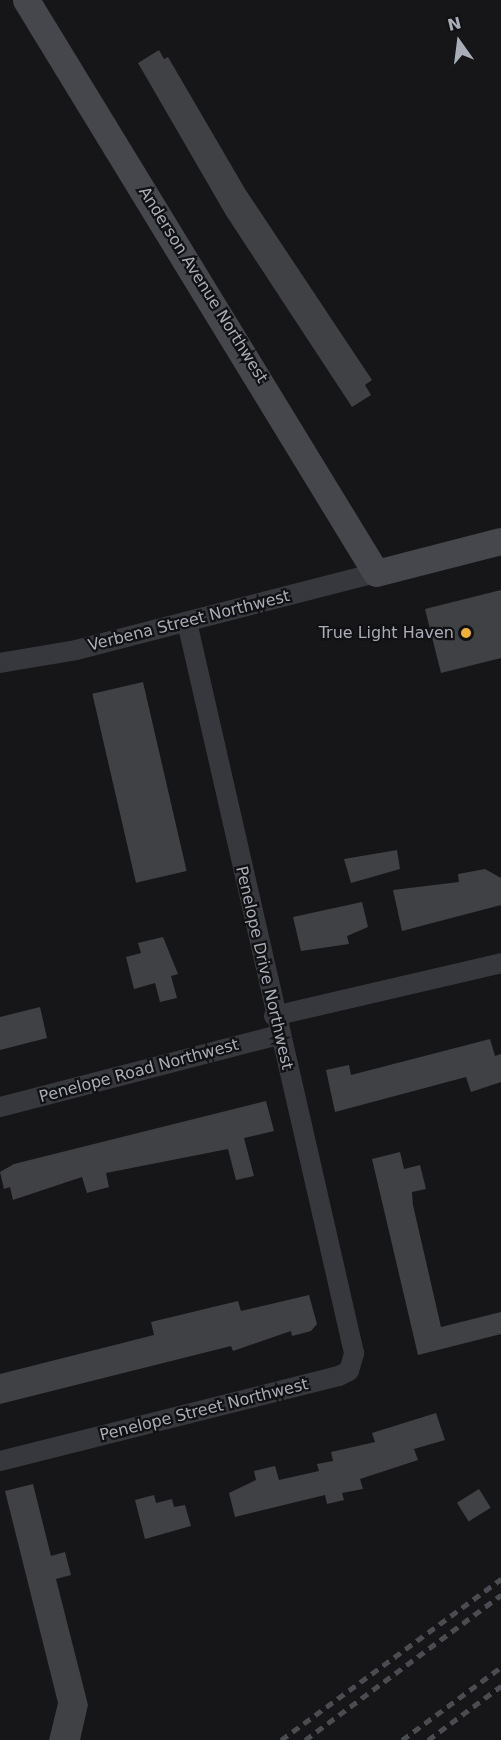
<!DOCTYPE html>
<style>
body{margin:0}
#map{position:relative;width:501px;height:1740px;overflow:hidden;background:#161618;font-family:"DejaVu Sans",sans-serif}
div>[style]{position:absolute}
.building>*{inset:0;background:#404145;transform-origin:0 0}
.street>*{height:20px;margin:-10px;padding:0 10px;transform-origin:10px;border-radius:10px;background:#37383d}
.secondary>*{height:27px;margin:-13.5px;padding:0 13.5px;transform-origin:13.5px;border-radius:13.5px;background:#45474d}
.rail>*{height:4.5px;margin-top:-2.25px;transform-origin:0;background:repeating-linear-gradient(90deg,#4a4c52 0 8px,transparent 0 14px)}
.dots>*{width:16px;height:16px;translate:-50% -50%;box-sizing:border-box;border:3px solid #111113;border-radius:50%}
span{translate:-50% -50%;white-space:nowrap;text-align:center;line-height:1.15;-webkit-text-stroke:4.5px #111113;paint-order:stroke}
.street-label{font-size:16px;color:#a8adb8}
.poi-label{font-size:16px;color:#a8adb8}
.right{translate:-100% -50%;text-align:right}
.north{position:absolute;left:429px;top:12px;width:60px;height:60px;-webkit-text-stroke:4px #111113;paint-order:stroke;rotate:346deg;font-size:16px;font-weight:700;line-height:24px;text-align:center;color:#a8adb8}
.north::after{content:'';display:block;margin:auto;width:21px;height:27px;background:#a8adb8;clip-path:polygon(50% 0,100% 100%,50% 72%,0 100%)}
</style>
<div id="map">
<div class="building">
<i style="clip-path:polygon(159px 50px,164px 59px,168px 57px,245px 189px,372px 380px,365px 385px,371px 395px,352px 407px,226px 215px,138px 63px)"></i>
<i style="clip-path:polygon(501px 590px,501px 658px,441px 673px,425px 609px)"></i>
<i style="left:143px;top:682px;width:194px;height:52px;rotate:77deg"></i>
<i style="clip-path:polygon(397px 850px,400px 869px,351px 883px,344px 859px)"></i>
<i style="clip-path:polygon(485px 869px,501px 878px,501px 905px,402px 931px,393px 890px,459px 882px,458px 874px)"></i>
<i style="clip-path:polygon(362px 902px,368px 927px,347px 936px,349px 944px,301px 951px,293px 917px)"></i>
<i style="clip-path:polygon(163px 937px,178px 974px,171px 976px,177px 998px,160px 1002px,155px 983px,134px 989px,126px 957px,141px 953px,138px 943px)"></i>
<i style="clip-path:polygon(40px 1007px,47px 1038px,0 1050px,0 1017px)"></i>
<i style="clip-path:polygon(490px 1039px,495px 1056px,501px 1054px,501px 1082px,471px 1092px,466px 1077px,335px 1112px,326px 1070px,349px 1065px,351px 1075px)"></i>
<i style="clip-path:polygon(266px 1101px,274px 1131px,244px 1138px,254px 1176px,236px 1180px,228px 1149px,106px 1173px,109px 1187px,87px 1193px,82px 1177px,13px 1200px,10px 1187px,4px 1189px,0 1172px,14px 1164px)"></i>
<i style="clip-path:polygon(400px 1152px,404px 1169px,420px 1165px,426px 1189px,412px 1192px,413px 1205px,441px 1327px,501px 1312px,501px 1334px,418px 1355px,372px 1159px)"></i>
<i style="clip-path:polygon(309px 1295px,317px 1324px,311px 1331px,292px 1336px,291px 1331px,233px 1351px,231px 1346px,0 1404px,0 1374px,154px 1335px,151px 1322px,238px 1301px,241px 1311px)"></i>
<i style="clip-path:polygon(436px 1413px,445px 1440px,414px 1449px,418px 1460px,360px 1479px,363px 1489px,342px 1493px,344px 1500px,327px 1504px,325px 1495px,235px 1517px,229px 1493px,256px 1480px,254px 1471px,275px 1466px,279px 1480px,319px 1471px,317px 1464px,333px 1461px,331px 1452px,375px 1442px,372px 1433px)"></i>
<i style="clip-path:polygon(33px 1484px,51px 1556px,65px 1552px,71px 1575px,56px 1579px,88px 1705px,80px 1740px,49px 1740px,58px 1703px,5px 1491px)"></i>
<i style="left:479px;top:1489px;width:22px;height:26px;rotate:58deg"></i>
<i style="clip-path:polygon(154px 1495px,156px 1503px,172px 1499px,174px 1507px,185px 1505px,191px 1526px,145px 1539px,135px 1500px)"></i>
</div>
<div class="street">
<i style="left:0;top:663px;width:77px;rotate:-9.7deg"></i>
<i style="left:76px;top:650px;width:310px;rotate:-14.4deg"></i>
<i style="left:274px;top:1016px;width:233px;rotate:-13.1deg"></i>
<i style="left:0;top:1107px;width:287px;rotate:-14.5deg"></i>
<i style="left:0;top:1461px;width:349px;rotate:-14.1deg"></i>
<i style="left:339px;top:1376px;width:11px;rotate:-27deg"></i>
<i style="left:349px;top:1371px;width:19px;rotate:-74deg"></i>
<i style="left:354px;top:1353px;width:750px;rotate:-102.87deg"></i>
</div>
<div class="secondary">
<i style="left:26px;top:0;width:671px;rotate:58.58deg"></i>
<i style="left:376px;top:573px;width:129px;rotate:-14.4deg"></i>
</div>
<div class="rail">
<i style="left:281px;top:1740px;width:273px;rotate:-36.2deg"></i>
<i style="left:305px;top:1740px;width:244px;rotate:-36.5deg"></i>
<i style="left:402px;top:1740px;width:123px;rotate:-36.4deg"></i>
<i style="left:428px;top:1740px;width:91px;rotate:-36.5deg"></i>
</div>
<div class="dots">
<i style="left:466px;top:633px;background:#f2b134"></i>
</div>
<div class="street-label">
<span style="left:203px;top:285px;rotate:58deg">Anderson Avenue Northwest</span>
<span style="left:189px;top:621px;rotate:-14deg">Verbena Street Northwest</span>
<span style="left:264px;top:968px;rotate:77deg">Penelope Drive Northwest</span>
<span style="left:139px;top:1071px;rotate:-15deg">Penelope Road Northwest</span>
<span style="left:204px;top:1410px;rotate:-14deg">Penelope Street Northwest</span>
</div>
<div class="poi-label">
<span class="right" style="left:454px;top:633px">True Light Haven</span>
</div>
<div class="north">N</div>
</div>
